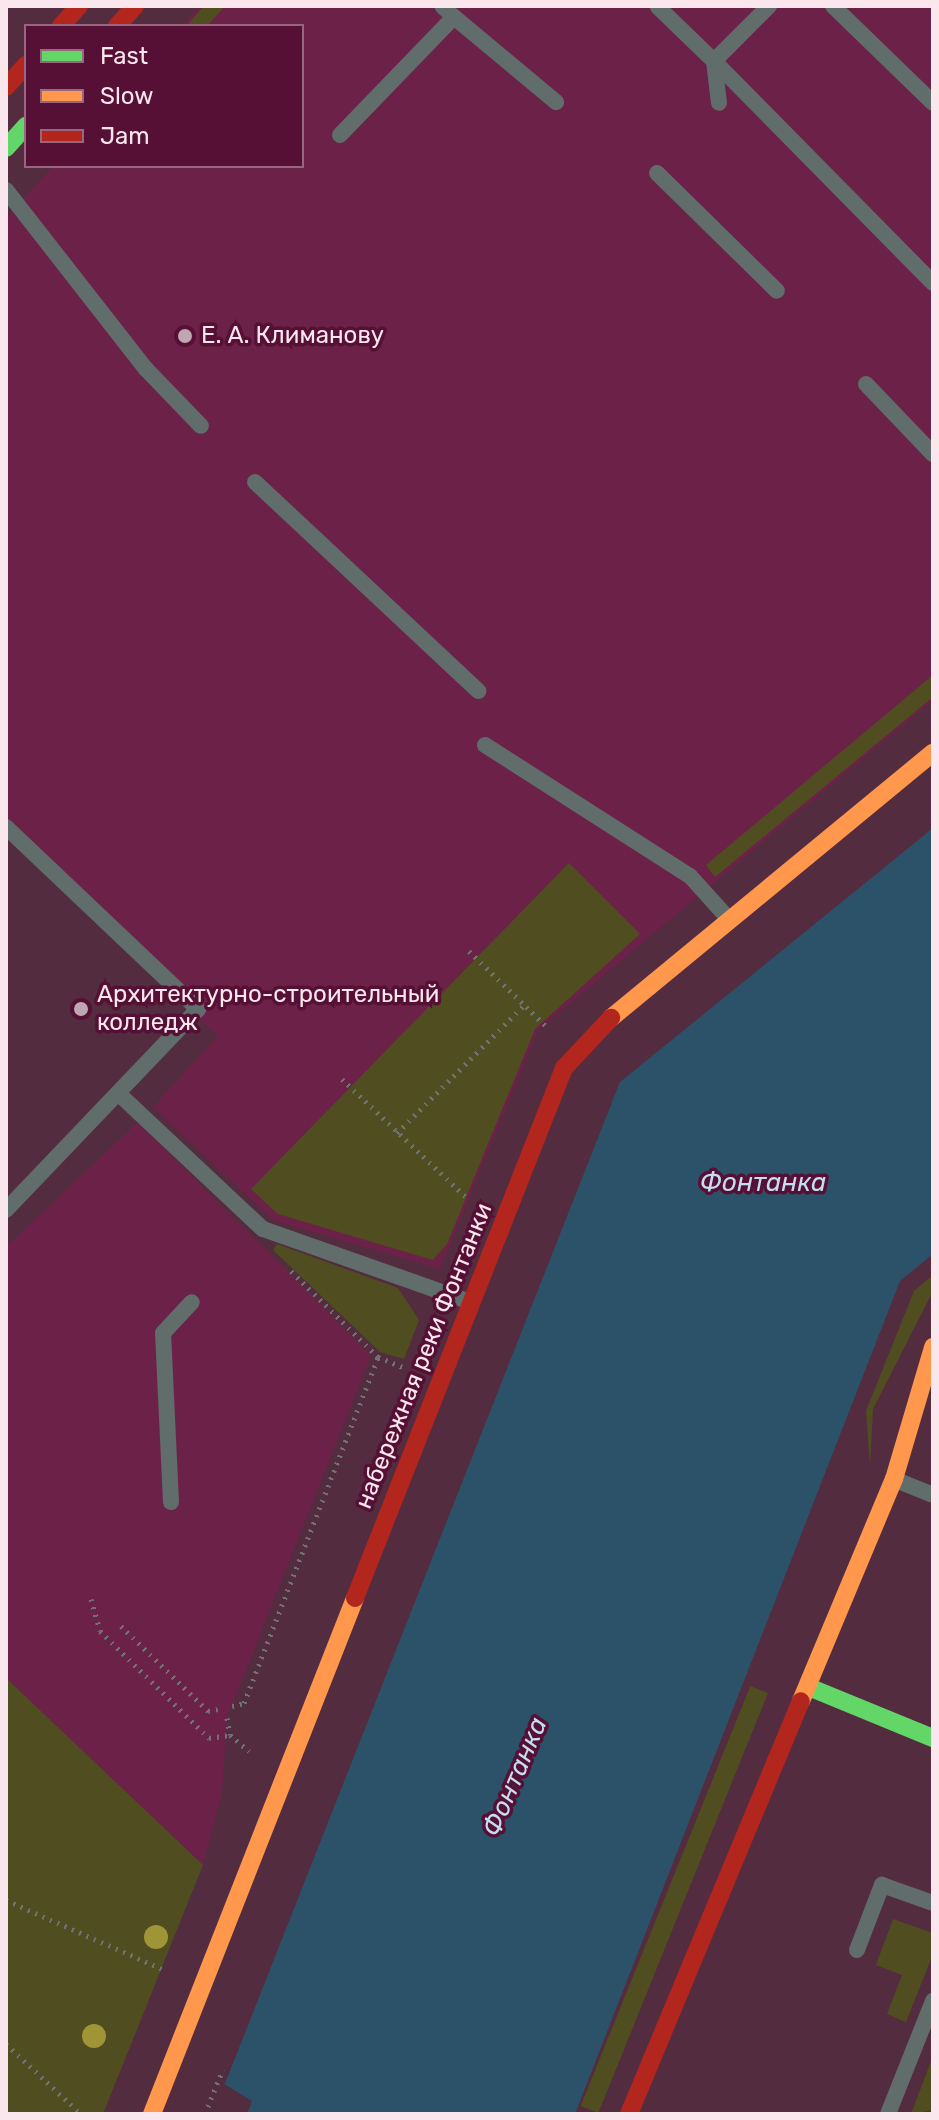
<!DOCTYPE html>
<meta charset="utf-8">
<style>
body{margin:0}
#map{position:relative;width:939px;height:2120px;overflow:hidden;background:#532c3f;font-family:Rubik,sans-serif}
div>[style]{position:absolute}
.built>*{inset:0;background:#6c2248}
.green>*{inset:0;background:#504e20;transform-origin:0 0}
.water>*{inset:0;background:#2c5269}
.pier>*{inset:0;background:#532c3f;transform-origin:0 0}
.path>*{height:5px;margin-top:-2.5px;transform-origin:0;background:repeating-linear-gradient(90deg,#717274 0 2px,transparent 0 8px)}
.lane>*{height:16px;margin:-8px;padding:0 8px;transform-origin:8px;border-radius:8px;background:#616d6b}
.fast>*{height:18px;margin:-9px;padding:0 9px;transform-origin:9px;border-radius:9px;background:#63d668}
.slow>*{height:18px;margin:-9px;padding:0 9px;transform-origin:9px;border-radius:9px;background:#ff974d}
.jam>*{height:18px;margin:-9px;padding:0 9px;transform-origin:9px;border-radius:9px;background:#b3261e}
.trees>*{width:24px;height:24px;margin:-12px;border-radius:50%;background:#9f9436}
.dots>*{width:22px;height:22px;translate:-50% -50%;box-sizing:border-box;border:4px solid #561035;border-radius:50%}
span{translate:-50% -50%;white-space:nowrap;text-align:center;line-height:1.15;-webkit-text-stroke:7px #561035;paint-order:stroke}
.poi-label{font-size:24px;color:#fae7ee}
.left{translate:0 -50%;text-align:left}
.street-label{font-size:24px;color:#fae7ee}
.water-label{font-size:26px;color:#c2deef;font-style:italic}
.frame{position:absolute;inset:0;border:8px solid #fae7ee;pointer-events:none}
.legend{position:absolute;left:24px;top:24px;width:280px;height:144px;box-sizing:border-box;background:#561035;border:2px solid #98667f;margin:0;padding:10px 14px;list-style:none;font-size:24px;color:#fae7ee}
.legend li{display:flex;align-items:center;gap:16px;height:40px}
.legend b{width:40px;border:2px solid #98667f}
</style>
<div id="map">
<div class="built">
<i style="clip-path:polygon(200px 6px,933px 6px,933px 700px,538px 1030px,440px 1269px,273px 1220px,153px 1107px,218px 1036px,6px 836px,6px 218px,53px 166px,302px 166px,302px 26px,182px 26px)"></i>
<i style="clip-path:polygon(138px 1122px,371px 1355px,227px 1718px,222px 1793px,203px 1865px,6px 1678px,6px 1247px)"></i>
</div>
<div class="green">
<i style="clip-path:polygon(204px 6px,225px 6px,207px 26px,186px 26px)"></i>
<i style="clip-path:polygon(933px 675px,933px 697px,715px 877px,706px 865px)"></i>
<i style="clip-path:polygon(569px 863px,640px 934px,535px 1029px,447px 1244px,433px 1260px,278px 1214px,251px 1189px)"></i>
<i style="clip-path:polygon(277px 1244px,398px 1288px,419px 1320px,404px 1359px,380px 1352px,273px 1250px)"></i>
<i style="clip-path:polygon(933px 1275px,933px 1291px,873px 1409px,870px 1466px,866px 1411px,914px 1291px)"></i>
<i style="clip-path:polygon(6px 1678px,203px 1865px,103px 2114px,6px 2114px)"></i>
<i style="left:768px;top:1693px;width:453px;height:19px;rotate:112deg"></i>
<i style="clip-path:polygon(893px 1919px,933px 1933px,933px 1954px,906px 2022px,887px 2014px,902px 1975px,876px 1965px)"></i>
<i style="clip-path:polygon(933px 2056px,933px 2110px,911px 2114px)"></i>
</div>
<div class="water">
<i style="clip-path:polygon(933px 828px,933px 1254px,900px 1281px,575px 2114px,213px 2114px,620px 1082px)"></i>
</div>
<div class="pier">
<i style="left:830px;top:1460px;width:4px;height:211px;rotate:14deg"></i>
<i style="clip-path:polygon(221px 2082px,252px 2101px,247px 2114px,209px 2114px)"></i>
</div>
<div class="path">
<i style="left:469px;top:951px;width:110px;rotate:44.3deg"></i>
<i style="left:342px;top:1079px;width:174px;rotate:43.6deg"></i>
<i style="left:397px;top:1133px;width:179px;rotate:-45.2deg"></i>
<i style="left:378px;top:1357px;width:27px;rotate:22deg"></i>
<i style="left:91px;top:1599px;width:33px;rotate:74deg"></i>
<i style="left:100px;top:1631px;width:153px;rotate:44.5deg"></i>
<i style="left:209px;top:1738px;width:21px;rotate:-8deg"></i>
<i style="left:121px;top:1626px;width:122px;rotate:44.3deg"></i>
<i style="left:208px;top:1711px;width:10px;rotate:-11deg"></i>
<i style="left:232px;top:1706px;width:12px;rotate:-14deg"></i>
<i style="left:244px;top:1703px;width:371px;rotate:-68.8deg"></i>
<i style="left:378px;top:1357px;width:128px;rotate:-135.3deg"></i>
<i style="left:227px;top:1718px;width:17px;rotate:80deg"></i>
<i style="left:230px;top:1735px;width:25px;rotate:40deg"></i>
<i style="left:6px;top:1900px;width:174px;rotate:23.8deg"></i>
<i style="left:6px;top:2044px;width:103px;rotate:43deg"></i>
<i style="left:205px;top:2114px;width:48px;rotate:-68.2deg"></i>
</div>
<div class="lane">
<i style="left:833px;top:6px;width:139px;rotate:44.1deg"></i>
<i style="left:658px;top:7px;width:78px;rotate:44deg"></i>
<i style="left:714px;top:61px;width:78px;rotate:-45deg"></i>
<i style="left:454px;top:17px;width:133px;rotate:39.8deg"></i>
<i style="left:714px;top:61px;width:312px;rotate:45.4deg"></i>
<i style="left:714px;top:61px;width:42px;rotate:83.2deg"></i>
<i style="left:340px;top:135px;width:164px;rotate:-46deg"></i>
<i style="left:454px;top:17px;width:16px;rotate:-137deg"></i>
<i style="left:657px;top:173px;width:168px;rotate:44.5deg"></i>
<i style="left:6px;top:190px;width:227px;rotate:52deg"></i>
<i style="left:146px;top:369px;width:79px;rotate:46deg"></i>
<i style="left:866px;top:384px;width:97px;rotate:46.3deg"></i>
<i style="left:255px;top:482px;width:306px;rotate:43.1deg"></i>
<i style="left:485px;top:745px;width:243px;rotate:32.6deg"></i>
<i style="left:690px;top:876px;width:57px;rotate:47.9deg"></i>
<i style="left:6px;top:827px;width:265px;rotate:43.5deg"></i>
<i style="left:198px;top:1009px;width:278px;rotate:133.7deg"></i>
<i style="left:119px;top:1094px;width:197px;rotate:43.2deg"></i>
<i style="left:263px;top:1229px;width:219px;rotate:19.4deg"></i>
<i style="left:896px;top:1480px;width:38px;rotate:22deg"></i>
<i style="left:171px;top:1502px;width:169px;rotate:-92.7deg"></i>
<i style="left:163px;top:1333px;width:42px;rotate:-46.9deg"></i>
<i style="left:857px;top:1950px;width:70px;rotate:-69deg"></i>
<i style="left:882px;top:1885px;width:54px;rotate:19.4deg"></i>
<i style="left:888px;top:2114px;width:122px;rotate:-68.3deg"></i>
</div>
<div class="fast">
<i style="left:6px;top:148px;width:30px;rotate:-48deg"></i>
<i style="left:811px;top:1688px;width:132px;rotate:22.3deg"></i>
</div>
<div class="slow">
<i style="left:611px;top:1018px;width:417px;rotate:-39.5deg"></i>
<i style="left:801px;top:1701px;width:241px;rotate:-67.3deg"></i>
<i style="left:894px;top:1479px;width:138px;rotate:-73.5deg"></i>
<i style="left:152px;top:2114px;width:554px;rotate:-68.52deg"></i>
</div>
<div class="jam">
<i style="left:61px;top:26px;width:27px;rotate:-48deg"></i>
<i style="left:117px;top:26px;width:27px;rotate:-48deg"></i>
<i style="left:6px;top:87px;width:30px;rotate:-48deg"></i>
<i style="left:355px;top:1598px;width:570px;rotate:-68.48deg"></i>
<i style="left:564px;top:1068px;width:69px;rotate:-46.8deg"></i>
<i style="left:629px;top:2114px;width:447px;rotate:-67.4deg"></i>
</div>
<div class="trees">
<i style="left:156px;top:1937px"></i>
<i style="left:94px;top:2036px"></i>
</div>
<div class="dots">
<i style="left:185px;top:336px;background:#c0a6b1"></i>
<i style="left:81px;top:1009px;background:#c0a6b1"></i>
</div>
<div class="poi-label">
<span class="left" style="left:201px;top:336px">Е. А. Климанову</span>
<span class="left" style="left:97px;top:1009px">Архитектурно-строительный<br>колледж</span>
</div>
<div class="street-label">
<span style="left:424px;top:1356px;rotate:-68deg">набережная реки Фонтанки</span>
</div>
<div class="water-label">
<span style="left:763px;top:1183px">Фонтанка</span>
<span style="left:515px;top:1777px;rotate:-67deg">Фонтанка</span>
</div>
<div class="frame"></div>
<ul class="legend">
<li><b style="height:10px;background:#63d668"></b>Fast</li>
<li><b style="height:10px;background:#ff974d"></b>Slow</li>
<li><b style="height:10px;background:#b3261e"></b>Jam</li>
</ul>
</div>
